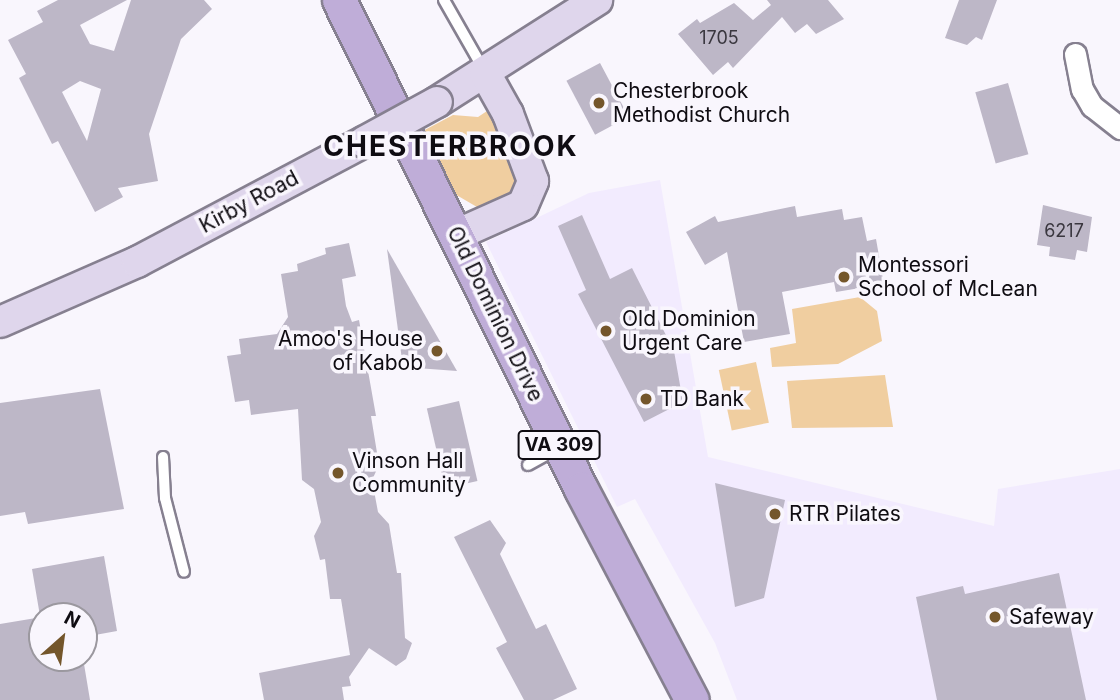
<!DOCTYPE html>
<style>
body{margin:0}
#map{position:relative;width:1120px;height:700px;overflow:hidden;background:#f9f6fd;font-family:Inter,sans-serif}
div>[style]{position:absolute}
.built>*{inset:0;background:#f2ebfe}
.green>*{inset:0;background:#f0cea0;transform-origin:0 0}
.building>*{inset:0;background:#bdb7c7;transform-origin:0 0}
.roads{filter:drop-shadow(2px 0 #868090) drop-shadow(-2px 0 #868090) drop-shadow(0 2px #868090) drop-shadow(0 -2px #868090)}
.service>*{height:10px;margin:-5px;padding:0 5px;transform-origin:5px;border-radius:5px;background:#fff}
.minor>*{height:21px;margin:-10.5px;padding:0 10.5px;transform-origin:10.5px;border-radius:10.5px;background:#fff}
.secondary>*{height:30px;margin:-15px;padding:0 15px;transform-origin:15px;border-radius:15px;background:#dfd6ec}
.primary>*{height:33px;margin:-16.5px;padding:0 16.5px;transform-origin:16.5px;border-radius:16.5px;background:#bfadd8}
.bridges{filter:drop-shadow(2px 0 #868090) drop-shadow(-2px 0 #868090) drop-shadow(0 2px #868090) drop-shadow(0 -2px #868090)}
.secondary-bridge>*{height:30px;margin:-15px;padding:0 15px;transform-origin:15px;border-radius:15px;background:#dfd6ec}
.dots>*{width:19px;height:19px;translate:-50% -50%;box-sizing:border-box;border:4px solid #f9f6fd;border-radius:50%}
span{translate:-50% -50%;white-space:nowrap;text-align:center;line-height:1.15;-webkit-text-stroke:7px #f9f6fd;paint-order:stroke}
.number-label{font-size:18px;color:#3a373f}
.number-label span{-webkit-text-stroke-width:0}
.shield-label span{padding:2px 5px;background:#f9f6fd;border:2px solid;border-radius:5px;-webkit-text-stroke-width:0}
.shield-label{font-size:19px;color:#0f0c12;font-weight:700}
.poi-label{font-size:21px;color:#0f0c12}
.left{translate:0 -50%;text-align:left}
.right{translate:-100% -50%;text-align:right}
.street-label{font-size:21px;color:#0f0c12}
.district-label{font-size:28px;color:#0f0c12;font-weight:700;letter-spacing:2px}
.north{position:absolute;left:28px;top:602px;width:70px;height:70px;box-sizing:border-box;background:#f9f6fd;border:2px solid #9b989f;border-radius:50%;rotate:28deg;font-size:19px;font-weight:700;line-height:28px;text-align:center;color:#0f0c12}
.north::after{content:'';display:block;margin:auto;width:24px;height:32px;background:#74562b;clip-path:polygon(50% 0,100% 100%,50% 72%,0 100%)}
</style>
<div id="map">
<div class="built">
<i style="clip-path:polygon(660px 180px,708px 457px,994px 526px,998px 489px,1120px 469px,1120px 700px,737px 700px,715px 643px,635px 499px,617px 507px,486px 242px,589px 193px)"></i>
</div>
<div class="green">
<i style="clip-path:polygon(487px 111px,518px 170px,517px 190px,477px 207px,453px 193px,419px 133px,453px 115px,478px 117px)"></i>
<i style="clip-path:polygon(860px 297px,877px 311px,882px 341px,838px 364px,772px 367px,770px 348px,796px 343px,792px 309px)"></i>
<i style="left:756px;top:362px;width:62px;height:38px;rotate:78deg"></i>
<i style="clip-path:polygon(885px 375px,893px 427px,792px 428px,787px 381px)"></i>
</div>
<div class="building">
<i style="clip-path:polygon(evenodd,58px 0,127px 0,80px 25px,90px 44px,114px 51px,131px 0,204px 0,212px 9px,181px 39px,149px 134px,158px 181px,118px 188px,123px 197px,95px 212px,58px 141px,52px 144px,19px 78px,26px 74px,8px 40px,43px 22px,37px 11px,58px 0,80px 81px,101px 89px,87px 141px,62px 92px,80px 81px)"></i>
<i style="clip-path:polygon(767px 0,828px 0,844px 19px,816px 34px,807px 24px,795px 33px,782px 17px,733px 68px,728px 62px,713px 75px,678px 34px,697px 19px,700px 23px,734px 3px,753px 20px,771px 5px)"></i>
<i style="clip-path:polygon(959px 0,997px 0,982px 40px,976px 37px,967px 45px,945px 38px)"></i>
<i style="left:600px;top:63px;width:61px;height:38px;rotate:62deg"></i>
<i style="left:1008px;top:83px;width:74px;height:34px;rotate:74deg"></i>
<i style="clip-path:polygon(1043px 205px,1092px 217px,1087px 252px,1077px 250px,1075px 260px,1049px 256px,1050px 247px,1037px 245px)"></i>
<i style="clip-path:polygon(795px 206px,797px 217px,842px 209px,844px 220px,862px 217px,867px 241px,876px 239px,884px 284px,836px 292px,834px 282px,782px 292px,790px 334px,744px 342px,727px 252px,705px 265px,686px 232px,715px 216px,718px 222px)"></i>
<i style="clip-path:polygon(582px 215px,610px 279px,632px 268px,674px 351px,683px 402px,644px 422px,578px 294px,586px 290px,558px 226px)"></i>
<i style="clip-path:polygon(349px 243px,356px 276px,342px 279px,346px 306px,352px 322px,359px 320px,376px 416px,371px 416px,379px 465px,372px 480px,378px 512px,389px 524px,397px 573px,401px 573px,405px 638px,412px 643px,406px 659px,396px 666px,369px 648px,349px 677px,351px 686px,342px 687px,344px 700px,264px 700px,259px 673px,350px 655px,341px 599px,330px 599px,325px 559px,320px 560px,314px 536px,321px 522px,314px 489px,302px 480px,298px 409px,251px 415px,249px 400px,235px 402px,227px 356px,241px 354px,239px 339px,277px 334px,288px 317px,281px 274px,298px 271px,297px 264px,326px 254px,325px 248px)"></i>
<i style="clip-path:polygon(387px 249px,457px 371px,403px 367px)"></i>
<i style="clip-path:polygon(100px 389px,124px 509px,28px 524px,25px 512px,0 516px,0 403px)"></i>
<i style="left:459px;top:401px;width:82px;height:33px;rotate:77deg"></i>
<i style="clip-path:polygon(715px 483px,785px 500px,764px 598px,735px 607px)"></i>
<i style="clip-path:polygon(490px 520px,506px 543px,500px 554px,536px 629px,546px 624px,577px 689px,553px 700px,524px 700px,496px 648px,507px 642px,454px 537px)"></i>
<i style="clip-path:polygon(104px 556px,117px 631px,84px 637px,84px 616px,40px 616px,32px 569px)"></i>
<i style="clip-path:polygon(1059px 573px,1086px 700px,937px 700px,916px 597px,963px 586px,965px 594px)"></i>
<i style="clip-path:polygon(42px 617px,42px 658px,83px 658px,90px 700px,0 700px,0 624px)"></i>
</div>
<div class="roads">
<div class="service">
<i style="left:444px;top:0;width:81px;rotate:60.3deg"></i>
<i style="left:163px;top:457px;width:41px;rotate:87.2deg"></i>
<i style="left:165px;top:498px;width:76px;rotate:75.6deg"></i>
<i style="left:528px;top:465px;width:33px;rotate:-29deg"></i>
</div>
<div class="minor">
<i style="left:1075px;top:54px;width:36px;rotate:79deg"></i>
<i style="left:1082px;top:89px;width:20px;rotate:60deg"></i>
<i style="left:1092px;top:106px;width:36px;rotate:38deg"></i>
</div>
<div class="secondary">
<i style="left:437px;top:102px;width:190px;rotate:-32.5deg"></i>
<i style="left:456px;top:235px;width:73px;rotate:-24.1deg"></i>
<i style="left:523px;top:205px;width:26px;rotate:-67deg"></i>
<i style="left:533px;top:181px;width:72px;rotate:-110.5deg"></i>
<i style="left:508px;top:114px;width:47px;rotate:-119.3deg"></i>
<i style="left:0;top:322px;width:150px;rotate:-23.7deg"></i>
<i style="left:137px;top:262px;width:257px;rotate:-27.9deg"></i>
</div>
<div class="primary">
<i style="left:339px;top:0;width:546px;rotate:63.67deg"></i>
<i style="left:581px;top:489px;width:238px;rotate:62.3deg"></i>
</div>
</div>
<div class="bridges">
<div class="secondary-bridge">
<i style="left:364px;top:142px;width:83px;rotate:-28.7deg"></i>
</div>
</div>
<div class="dots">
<i style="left:599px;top:103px;background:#74562b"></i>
<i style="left:844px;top:277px;background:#74562b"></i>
<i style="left:606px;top:331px;background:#74562b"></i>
<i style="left:437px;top:351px;background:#74562b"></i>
<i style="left:646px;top:399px;background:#74562b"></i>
<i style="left:338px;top:473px;background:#74562b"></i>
<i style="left:775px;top:514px;background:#74562b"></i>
<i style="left:995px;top:617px;background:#74562b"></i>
</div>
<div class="number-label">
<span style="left:719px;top:38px">1705</span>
<span style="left:1064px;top:231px">6217</span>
</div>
<div class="shield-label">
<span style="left:559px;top:445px">VA 309</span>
</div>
<div class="poi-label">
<span class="left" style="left:613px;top:103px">Chesterbrook<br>Methodist Church</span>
<span class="left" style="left:858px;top:277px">Montessori<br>School of McLean</span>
<span class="left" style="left:622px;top:331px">Old Dominion<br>Urgent Care</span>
<span class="right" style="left:423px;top:351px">Amoo's House<br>of Kabob</span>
<span class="left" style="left:660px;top:399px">TD Bank</span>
<span class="left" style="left:352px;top:473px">Vinson Hall<br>Community</span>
<span class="left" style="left:789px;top:514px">RTR Pilates</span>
<span class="left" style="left:1009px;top:617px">Safeway</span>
</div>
<div class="street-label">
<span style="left:249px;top:202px;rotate:-28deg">Kirby Road</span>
<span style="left:495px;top:314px;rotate:64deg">Old Dominion Drive</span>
</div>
<div class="district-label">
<span style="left:451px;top:146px">CHESTERBROOK</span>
</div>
<div class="north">N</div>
</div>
